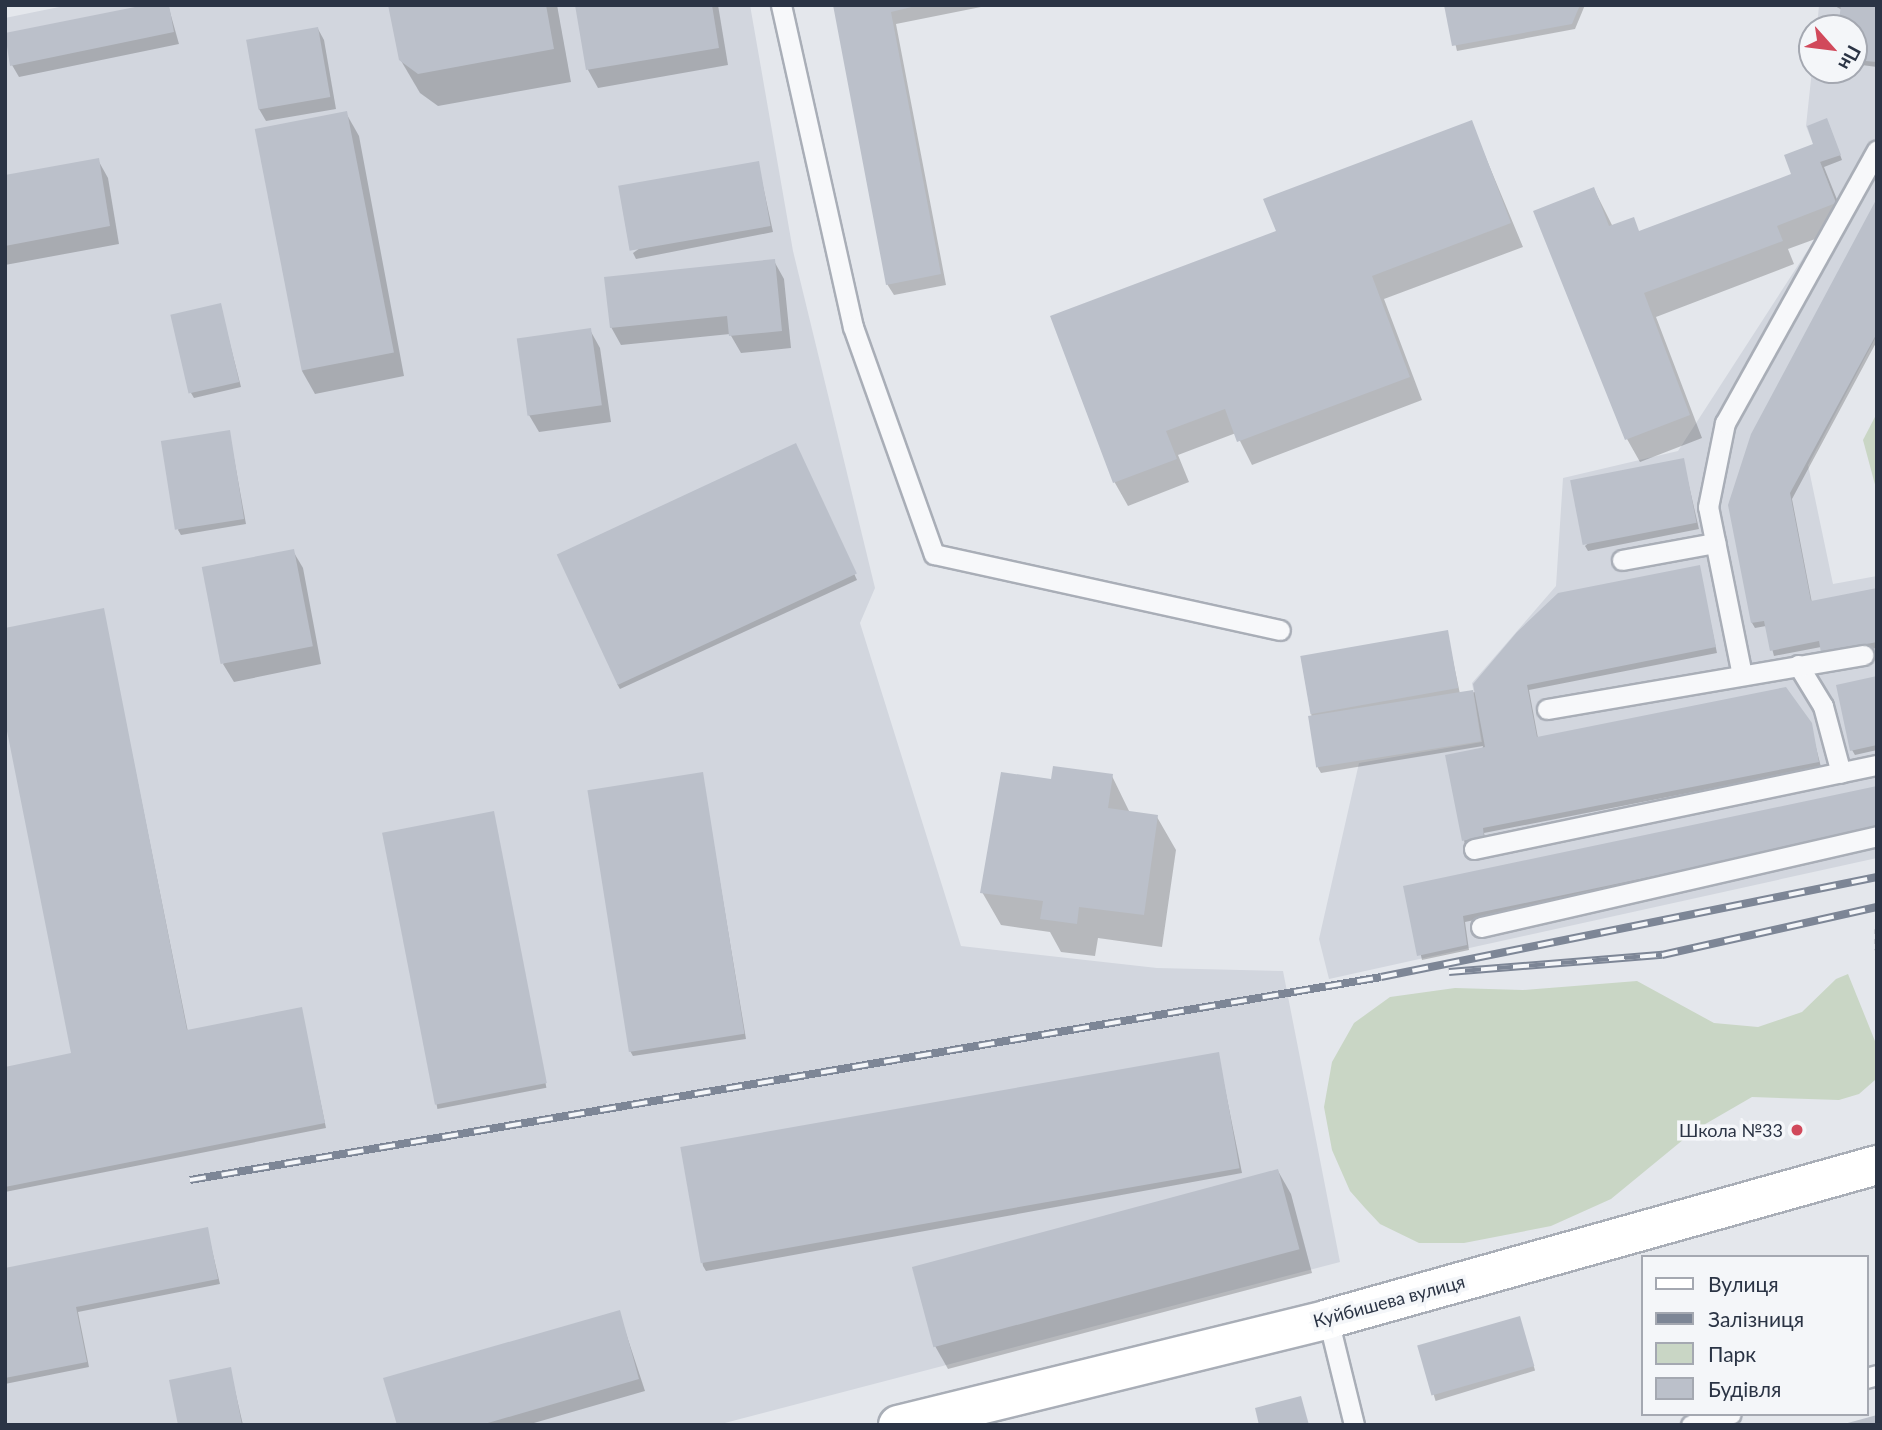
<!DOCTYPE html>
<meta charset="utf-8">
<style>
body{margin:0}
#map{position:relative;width:1882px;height:1430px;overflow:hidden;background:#e4e7ec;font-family:Lato,sans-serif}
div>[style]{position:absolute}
.built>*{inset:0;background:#d2d6de}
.green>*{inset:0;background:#c9d6c5}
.shadow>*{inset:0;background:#0003;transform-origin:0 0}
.building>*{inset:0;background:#bbc0ca;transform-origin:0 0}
.path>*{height:4.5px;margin-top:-2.25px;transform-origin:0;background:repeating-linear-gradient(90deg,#c2c5cb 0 5px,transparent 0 10px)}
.roads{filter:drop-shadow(2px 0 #a9aeb7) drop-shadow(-2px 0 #a9aeb7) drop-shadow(0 2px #a9aeb7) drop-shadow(0 -2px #a9aeb7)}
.service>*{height:19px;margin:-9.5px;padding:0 9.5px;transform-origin:9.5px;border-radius:9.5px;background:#f7f8fa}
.secondary>*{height:38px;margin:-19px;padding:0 19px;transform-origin:19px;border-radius:19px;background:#fff}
.rail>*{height:8px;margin-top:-4px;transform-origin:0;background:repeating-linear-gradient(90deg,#f4f6f9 0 16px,#7d8696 0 32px);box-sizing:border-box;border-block:2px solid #7d8696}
.dots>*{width:19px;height:19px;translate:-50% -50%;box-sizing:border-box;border:4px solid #f4f6f9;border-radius:50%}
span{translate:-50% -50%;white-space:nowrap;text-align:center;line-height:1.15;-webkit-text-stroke:7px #f4f6f9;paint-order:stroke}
.poi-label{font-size:18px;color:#2b3445}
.right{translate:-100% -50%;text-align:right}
.street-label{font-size:18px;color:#2b3445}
.frame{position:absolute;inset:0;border:7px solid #2b3445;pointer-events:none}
.legend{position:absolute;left:1641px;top:1255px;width:228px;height:161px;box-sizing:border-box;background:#f4f6f9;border:2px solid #a4a8b1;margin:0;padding:9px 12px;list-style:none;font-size:21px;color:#2b3445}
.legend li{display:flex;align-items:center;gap:14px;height:35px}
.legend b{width:35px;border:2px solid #a4a8b1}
.north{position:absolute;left:1798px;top:14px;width:70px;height:70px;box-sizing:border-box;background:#f4f6f9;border:2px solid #a4a8b1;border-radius:50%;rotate:118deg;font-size:19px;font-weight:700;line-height:28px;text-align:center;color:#2b3445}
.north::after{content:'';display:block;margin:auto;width:24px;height:32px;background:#d1495b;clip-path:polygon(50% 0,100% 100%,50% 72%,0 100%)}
</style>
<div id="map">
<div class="built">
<i style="clip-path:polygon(69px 5px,750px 5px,793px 251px,875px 588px,860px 623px,961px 946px,1157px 968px,1283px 971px,1340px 1262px,717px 1425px,5px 1425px,5px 18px)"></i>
<i style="clip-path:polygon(1819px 5px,1877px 5px,1877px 335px,1808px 465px,1833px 584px,1877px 576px,1877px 858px,1329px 979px,1319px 939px,1359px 763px,1482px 742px,1472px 683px,1556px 586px,1563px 478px,1678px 451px,1837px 205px,1806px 126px,1812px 70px,1854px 70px,1854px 28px,1817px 28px)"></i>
</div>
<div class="green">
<i style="clip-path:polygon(1877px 413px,1877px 492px,1863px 440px)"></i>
<i style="clip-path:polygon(1848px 974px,1877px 1046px,1875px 1080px,1859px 1094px,1839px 1100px,1752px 1097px,1695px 1130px,1611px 1199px,1551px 1226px,1464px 1243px,1419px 1243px,1380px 1224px,1365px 1208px,1350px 1191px,1332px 1150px,1324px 1107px,1332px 1062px,1354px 1023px,1390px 997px,1455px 988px,1523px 990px,1637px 981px,1714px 1023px,1758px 1027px,1802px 1012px,1836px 979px)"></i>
</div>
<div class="shadow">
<i style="clip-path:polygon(168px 5px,179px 44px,19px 77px,12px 65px)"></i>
<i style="clip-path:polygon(390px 5px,557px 5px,571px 82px,438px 106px,420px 93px,400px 59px)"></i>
<i style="clip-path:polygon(577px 5px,718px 5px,728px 65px,598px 88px,588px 70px)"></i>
<i style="clip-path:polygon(834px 5px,991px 5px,896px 24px,946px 285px,894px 295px,887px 284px)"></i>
<i style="clip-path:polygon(1446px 5px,1585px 5px,1575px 29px,1457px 51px)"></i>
<i style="clip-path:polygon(1833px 5px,1877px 5px,1877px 67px,1854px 64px,1854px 28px,1840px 28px,1842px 10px)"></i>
<i style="clip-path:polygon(318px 29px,324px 40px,336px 109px,266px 121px,259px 109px)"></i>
<i style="clip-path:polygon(346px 113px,359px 136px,404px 376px,315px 394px,302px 371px)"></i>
<i style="clip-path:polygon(1471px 122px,1523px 247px,1384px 299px,1422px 400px,1252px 465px,1236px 433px,1178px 455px,1189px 482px,1128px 506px,1115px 483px,1053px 317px,1278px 232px)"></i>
<i style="clip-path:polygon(1829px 125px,1842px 160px,1824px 167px,1848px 227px,1788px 249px,1794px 264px,1656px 317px,1702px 438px,1640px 462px,1627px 439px,1594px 189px,1613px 227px,1639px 233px,1793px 175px,1817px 153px)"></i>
<i style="clip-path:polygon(98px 160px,108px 178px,119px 244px,5px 265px,5px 177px)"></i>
<i style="clip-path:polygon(758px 163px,773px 232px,636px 259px,633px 253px)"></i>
<i style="clip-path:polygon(1877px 202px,1877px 341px,1792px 499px,1812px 603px,1877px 590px,1877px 648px,1825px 658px,1821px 647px,1774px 656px,1766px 626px,1755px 628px,1752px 623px,1730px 505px)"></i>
<i style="clip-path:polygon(774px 261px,784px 279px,791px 348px,741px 353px,730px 334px,621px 345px,611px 327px)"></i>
<i style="clip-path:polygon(220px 305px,241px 387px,194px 398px,191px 393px)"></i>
<i style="clip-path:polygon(590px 330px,600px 348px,611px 422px,539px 432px,529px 415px)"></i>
<i style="clip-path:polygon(229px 431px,246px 524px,181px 535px,178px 530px)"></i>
<i style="clip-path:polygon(798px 450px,857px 580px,620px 689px,617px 684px)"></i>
<i style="clip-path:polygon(1683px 460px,1699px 529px,1588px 551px,1585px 546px)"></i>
<i style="clip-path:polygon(293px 551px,303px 568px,321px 664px,234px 682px,223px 664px)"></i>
<i style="clip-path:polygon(1699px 567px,1717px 653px,1529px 690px,1538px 738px,1810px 724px,1821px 767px,1484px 833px,1486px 842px,1467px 846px,1464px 841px,1483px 746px,1321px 773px,1318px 768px,1311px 712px,1447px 632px,1460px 694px,1476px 692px)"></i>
<i style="clip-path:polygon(103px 610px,188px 1032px,301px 1009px,326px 1128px,5px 1192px,5px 1068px,73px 1055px)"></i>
<i style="clip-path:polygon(1877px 678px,1877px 750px,1855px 755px,1852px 750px)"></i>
<i style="clip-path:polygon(702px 774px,746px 1039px,633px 1056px,630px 1051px)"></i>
<i style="clip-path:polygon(1112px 776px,1130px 813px,1157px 817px,1176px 850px,1162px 947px,1098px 938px,1095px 956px,1061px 952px,1050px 932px,1001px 925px,982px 892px,1053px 781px)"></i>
<i style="left:493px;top:813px;width:280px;height:111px;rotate:79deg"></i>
<i style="clip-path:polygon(1877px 834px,1465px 922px,1469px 950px,1422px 960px,1405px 887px)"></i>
<i style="clip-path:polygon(1218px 1054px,1242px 1173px,706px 1271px,703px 1266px,683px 1152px)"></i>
<i style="clip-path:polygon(1278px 1171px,1291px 1194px,1312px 1273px,948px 1369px,935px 1346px)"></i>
<i style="clip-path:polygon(207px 1229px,220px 1284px,78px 1312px,89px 1367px,5px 1384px,5px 1269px)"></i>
<i style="clip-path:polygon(619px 1312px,645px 1391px,527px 1425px,399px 1425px)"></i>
<i style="left:1519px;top:1318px;width:55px;height:104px;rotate:73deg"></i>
<i style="clip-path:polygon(230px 1369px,243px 1425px,180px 1425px)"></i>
</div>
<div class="building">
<i style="clip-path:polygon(145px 5px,169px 5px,174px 32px,10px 66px,5px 33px)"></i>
<i style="clip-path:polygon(388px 5px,546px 5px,554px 49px,418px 74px,399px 60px)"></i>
<i style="clip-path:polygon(575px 5px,712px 5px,719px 48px,586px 70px)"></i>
<i style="clip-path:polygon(833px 5px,920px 5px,891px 12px,941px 274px,886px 285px)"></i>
<i style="clip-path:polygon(1444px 5px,1580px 5px,1572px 24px,1452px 46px)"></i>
<i style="clip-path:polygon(1841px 5px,1877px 5px,1877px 62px,1854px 60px,1854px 28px,1838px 28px)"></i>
<i style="left:318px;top:27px;width:71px;height:73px;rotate:80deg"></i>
<i style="left:347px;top:111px;width:246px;height:94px;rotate:79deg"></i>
<i style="clip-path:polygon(1827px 118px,1841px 155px,1820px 162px,1836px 203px,1777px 226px,1783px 241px,1644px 293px,1690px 415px,1625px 440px,1533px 211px,1594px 187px,1609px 226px,1634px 217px,1639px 231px,1791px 174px,1784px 155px,1813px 144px,1807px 126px)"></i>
<i style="clip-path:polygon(1472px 120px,1511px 223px,1372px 276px,1410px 377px,1237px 442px,1225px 409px,1166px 431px,1177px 459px,1113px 483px,1050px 316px,1276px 231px,1263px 199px)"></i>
<i style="clip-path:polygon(99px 158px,110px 226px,5px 246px,5px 175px)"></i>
<i style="left:759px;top:161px;width:66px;height:143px;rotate:80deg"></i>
<i style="clip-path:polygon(1877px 198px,1877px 333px,1790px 493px,1811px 601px,1877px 588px,1877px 642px,1821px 653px,1819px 641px,1770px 651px,1764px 621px,1751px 623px,1728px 505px,1751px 434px)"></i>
<i style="clip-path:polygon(775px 259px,782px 331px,729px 336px,727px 316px,610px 328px,604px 277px)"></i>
<i style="left:221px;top:303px;width:81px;height:52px;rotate:77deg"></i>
<i style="left:591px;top:328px;width:78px;height:75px;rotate:82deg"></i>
<i style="left:230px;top:430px;width:90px;height:70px;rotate:81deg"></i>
<i style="left:796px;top:443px;width:144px;height:264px;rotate:65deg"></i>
<i style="left:1684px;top:458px;width:66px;height:116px;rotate:79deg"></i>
<i style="left:294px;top:549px;width:99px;height:94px;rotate:79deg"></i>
<i style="clip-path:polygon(1700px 565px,1716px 647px,1527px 685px,1537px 737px,1786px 687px,1812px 723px,1819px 762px,1483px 828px,1484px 837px,1462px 841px,1445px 755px,1485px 747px,1473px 684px,1517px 632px,1558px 593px)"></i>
<i style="clip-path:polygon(104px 608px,187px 1030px,302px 1007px,325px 1123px,5px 1187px,5px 1067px,71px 1053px,5px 721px,5px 628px)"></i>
<i style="left:1448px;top:630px;width:59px;height:150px;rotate:80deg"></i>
<i style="clip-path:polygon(1877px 676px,1877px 745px,1850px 751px,1836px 685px)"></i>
<i style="left:1473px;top:690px;width:52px;height:167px;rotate:81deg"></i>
<i style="clip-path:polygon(1053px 766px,1113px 774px,1108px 808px,1158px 815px,1144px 915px,1079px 907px,1077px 924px,1040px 919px,1043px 901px,980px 893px,1001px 772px,1051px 779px)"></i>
<i style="left:703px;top:772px;width:265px;height:117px;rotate:81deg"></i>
<i style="clip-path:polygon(1877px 786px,1877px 829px,1463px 916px,1467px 945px,1417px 956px,1403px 886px)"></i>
<i style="left:494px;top:811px;width:277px;height:114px;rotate:79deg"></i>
<i style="left:1219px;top:1052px;width:118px;height:547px;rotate:80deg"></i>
<i style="left:1278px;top:1169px;width:83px;height:379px;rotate:75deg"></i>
<i style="clip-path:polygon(208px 1227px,218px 1279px,76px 1307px,87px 1362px,5px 1378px,5px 1268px)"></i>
<i style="clip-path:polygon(620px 1310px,639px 1379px,481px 1425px,397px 1425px,383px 1378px)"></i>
<i style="left:1520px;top:1316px;width:52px;height:107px;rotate:74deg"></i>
<i style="clip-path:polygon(231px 1367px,242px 1425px,178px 1425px,169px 1380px)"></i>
<i style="clip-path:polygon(1301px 1396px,1309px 1425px,1259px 1425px,1255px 1408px)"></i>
<i style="clip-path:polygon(1877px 1415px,1877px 1425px,1844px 1425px,1844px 1424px)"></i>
</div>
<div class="path">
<i style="left:1877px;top:929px;width:21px;rotate:90deg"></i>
</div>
<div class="roads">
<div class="service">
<i style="left:781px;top:5px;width:330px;rotate:77.4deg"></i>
<i style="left:853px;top:327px;width:241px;rotate:70.4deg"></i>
<i style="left:934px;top:554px;width:354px;rotate:12.4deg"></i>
<i style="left:1622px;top:560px;width:95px;rotate:-10.4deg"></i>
<i style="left:1798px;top:665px;width:48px;rotate:58.6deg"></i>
<i style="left:1823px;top:706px;width:69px;rotate:75deg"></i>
<i style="left:1742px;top:675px;width:171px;rotate:-101.4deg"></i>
<i style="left:1708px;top:507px;width:86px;rotate:-78.6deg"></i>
<i style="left:1725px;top:423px;width:312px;rotate:-60.9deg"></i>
<i style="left:1547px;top:709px;width:321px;rotate:-9.7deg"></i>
<i style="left:1474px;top:849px;width:412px;rotate:-11.8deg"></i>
<i style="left:1481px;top:927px;width:406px;rotate:-12.9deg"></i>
<i style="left:1328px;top:1319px;width:109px;rotate:76.2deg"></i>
<i style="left:1866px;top:1378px;width:11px;rotate:-15deg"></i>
<i style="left:1691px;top:1425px;width:41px;rotate:-15.4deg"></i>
</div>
<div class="secondary">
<i style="left:898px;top:1425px;width:443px;rotate:-13.8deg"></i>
<i style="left:1328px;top:1319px;width:570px;rotate:-15.67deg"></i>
</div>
</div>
<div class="rail">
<i style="left:1449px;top:972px;width:214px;rotate:-4.6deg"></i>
<i style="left:1662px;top:955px;width:220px;rotate:-12.6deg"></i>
<i style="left:190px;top:1180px;width:1208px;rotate:-9.67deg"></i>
<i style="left:1381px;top:977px;width:506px;rotate:-11.4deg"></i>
</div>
<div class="dots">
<i style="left:1797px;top:1130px;background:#d1495b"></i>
</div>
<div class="poi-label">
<span class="right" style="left:1783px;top:1130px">Школа №33</span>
</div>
<div class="street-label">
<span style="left:1389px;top:1301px;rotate:-15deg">Куйбишева вулиця</span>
</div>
<div class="frame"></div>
<ul class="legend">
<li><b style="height:9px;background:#fff"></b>Вулиця</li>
<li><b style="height:9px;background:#7d8696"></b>Залізниця</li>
<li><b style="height:19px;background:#c9d6c5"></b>Парк</li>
<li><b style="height:19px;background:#bbc0ca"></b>Будівля</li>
</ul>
<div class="north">Пн</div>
</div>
